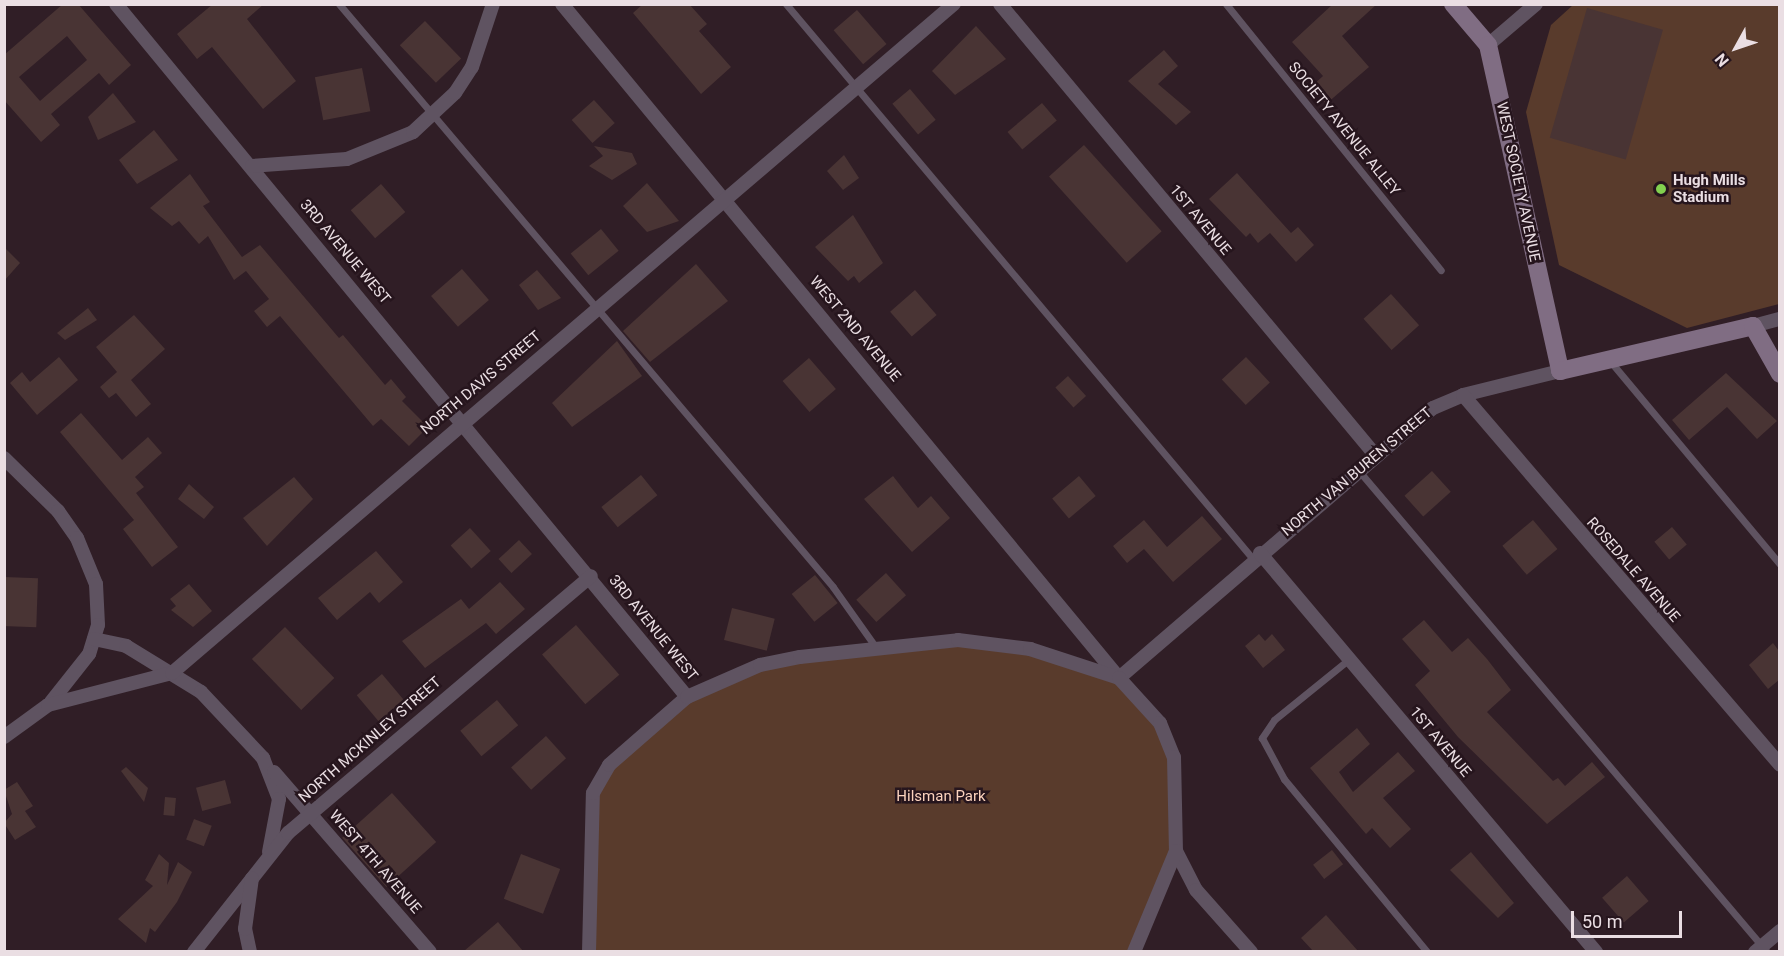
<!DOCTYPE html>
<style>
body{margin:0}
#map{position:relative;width:1784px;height:956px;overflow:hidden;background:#301e26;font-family:Roboto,sans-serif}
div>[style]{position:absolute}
.green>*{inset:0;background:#593b2c}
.building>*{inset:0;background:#493434;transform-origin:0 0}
.lane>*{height:7px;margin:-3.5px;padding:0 3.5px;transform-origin:3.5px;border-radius:3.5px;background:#5f5361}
.street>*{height:14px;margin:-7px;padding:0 7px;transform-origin:7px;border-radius:7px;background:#5f5361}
.secondary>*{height:18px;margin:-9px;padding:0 9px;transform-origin:9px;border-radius:9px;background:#806d83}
.dots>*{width:16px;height:16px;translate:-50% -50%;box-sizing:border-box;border:3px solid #26151d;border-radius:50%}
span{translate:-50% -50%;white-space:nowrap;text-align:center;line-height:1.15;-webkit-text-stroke:5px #26151d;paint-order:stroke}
.street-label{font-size:15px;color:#eadee3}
.poi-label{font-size:15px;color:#eadee3;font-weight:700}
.left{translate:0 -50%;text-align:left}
.park-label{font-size:15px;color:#fcd3be}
.frame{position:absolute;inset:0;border:6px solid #eadee3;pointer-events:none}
.north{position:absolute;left:1706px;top:18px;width:60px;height:60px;-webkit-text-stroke:4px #26151d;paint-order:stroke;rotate:230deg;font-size:16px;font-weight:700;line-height:24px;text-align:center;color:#eadee3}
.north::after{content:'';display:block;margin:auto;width:21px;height:27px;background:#eadee3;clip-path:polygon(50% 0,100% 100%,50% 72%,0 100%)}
.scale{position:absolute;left:1571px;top:911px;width:111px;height:27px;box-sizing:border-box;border:3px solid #eadee3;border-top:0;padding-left:8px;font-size:18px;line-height:21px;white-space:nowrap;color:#eadee3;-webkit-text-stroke:4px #26151d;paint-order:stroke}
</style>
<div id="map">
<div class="green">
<i style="clip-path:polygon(1573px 5px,1779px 5px,1779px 304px,1687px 328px,1559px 265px,1526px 112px,1551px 25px)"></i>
<i style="clip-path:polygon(990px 643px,1115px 678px,1159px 723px,1173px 757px,1173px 841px,1133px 951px,591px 952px,591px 815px,611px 766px,689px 699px,761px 667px)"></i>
</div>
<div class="building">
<i style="clip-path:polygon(evenodd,63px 4px,78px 4px,131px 65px,109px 85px,99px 73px,51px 114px,60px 125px,41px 142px,4px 100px,4px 55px,63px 4px,67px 36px,87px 60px,40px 101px,19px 77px,67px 36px)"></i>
<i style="clip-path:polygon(213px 4px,264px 4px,247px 19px,296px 81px,263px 109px,212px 47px,197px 59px,177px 34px)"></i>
<i style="clip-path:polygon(643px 4px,689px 4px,707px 24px,699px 31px,731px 67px,701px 94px,633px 13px)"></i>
<i style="clip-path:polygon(1333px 4px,1377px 4px,1342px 36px,1369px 67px,1326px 104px,1311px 87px,1323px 76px,1292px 42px)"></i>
<i style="left:1587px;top:8px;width:79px;height:135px;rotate:16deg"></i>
<i style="left:857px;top:10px;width:45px;height:31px;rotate:49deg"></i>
<i style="left:425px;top:21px;width:52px;height:35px;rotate:46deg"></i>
<i style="clip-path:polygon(976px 26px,1006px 59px,955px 95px,932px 71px)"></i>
<i style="clip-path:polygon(1164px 50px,1178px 66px,1158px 84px,1191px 112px,1176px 125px,1128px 81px)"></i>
<i style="left:362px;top:68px;width:44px;height:48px;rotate:79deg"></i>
<i style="left:910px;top:89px;width:40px;height:23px;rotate:50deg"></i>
<i style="clip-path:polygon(113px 93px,136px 122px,98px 140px,88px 117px)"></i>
<i style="left:594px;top:100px;width:31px;height:30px;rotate:48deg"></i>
<i style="left:1042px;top:103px;width:23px;height:45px;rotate:50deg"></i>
<i style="clip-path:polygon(154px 130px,178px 160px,137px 184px,119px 160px)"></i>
<i style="left:1084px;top:145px;width:116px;height:47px;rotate:48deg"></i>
<i style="clip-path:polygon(594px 146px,632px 153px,637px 164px,612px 180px,589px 166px,603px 156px)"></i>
<i style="clip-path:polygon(844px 155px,859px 178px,843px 190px,827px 171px)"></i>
<i style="clip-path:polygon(1237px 173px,1291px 233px,1298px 227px,1314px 245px,1296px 262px,1270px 233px,1258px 243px,1250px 233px,1246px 237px,1209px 199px)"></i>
<i style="clip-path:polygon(190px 174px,210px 202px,203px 206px,242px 257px,260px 245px,339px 338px,343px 335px,385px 385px,391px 379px,406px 397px,402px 401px,428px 427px,409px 446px,381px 419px,373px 426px,280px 316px,267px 327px,254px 311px,269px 299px,246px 271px,234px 280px,208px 236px,199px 244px,179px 221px,172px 226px,150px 208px)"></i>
<i style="clip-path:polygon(647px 183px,679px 221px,647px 232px,623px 206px)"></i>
<i style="left:381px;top:184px;width:37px;height:40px;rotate:49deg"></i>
<i style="clip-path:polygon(853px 215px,883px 263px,859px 283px,854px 276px,848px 281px,815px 247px)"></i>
<i style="left:601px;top:229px;width:28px;height:39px;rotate:51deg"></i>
<i style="clip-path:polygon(4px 247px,20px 263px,4px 281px)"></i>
<i style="clip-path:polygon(696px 264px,728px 301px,650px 362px,623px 331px)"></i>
<i style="left:462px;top:269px;width:41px;height:41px;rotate:49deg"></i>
<i style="clip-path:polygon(537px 270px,561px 298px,538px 310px,519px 285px)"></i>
<i style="left:915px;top:290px;width:33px;height:33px;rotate:49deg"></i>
<i style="left:1391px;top:294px;width:42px;height:37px;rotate:48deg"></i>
<i style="clip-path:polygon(88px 308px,97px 320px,65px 340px,57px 333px)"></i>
<i style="clip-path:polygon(134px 315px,165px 349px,131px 380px,151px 404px,136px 417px,116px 393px,109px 398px,100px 387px,117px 372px,96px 347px)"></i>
<i style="clip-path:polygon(617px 341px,642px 376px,572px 427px,552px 403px)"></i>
<i style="clip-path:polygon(59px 357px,78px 380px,37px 415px,10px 383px,22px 372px,30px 382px)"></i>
<i style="left:1246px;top:357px;width:35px;height:33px;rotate:47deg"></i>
<i style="left:809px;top:358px;width:41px;height:35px;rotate:49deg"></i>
<i style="clip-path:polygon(1726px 373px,1777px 421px,1757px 439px,1727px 407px,1689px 440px,1672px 420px)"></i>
<i style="left:1068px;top:376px;width:27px;height:17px;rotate:48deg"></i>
<i style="clip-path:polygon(81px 413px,122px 460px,148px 437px,162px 453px,135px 477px,144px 487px,136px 493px,178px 547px,152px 567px,123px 529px,134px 520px,60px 432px)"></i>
<i style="left:1432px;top:471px;width:28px;height:37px;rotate:48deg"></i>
<i style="left:641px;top:475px;width:26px;height:51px;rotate:51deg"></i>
<i style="clip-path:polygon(893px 476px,918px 508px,931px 496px,950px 518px,912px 552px,864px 499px)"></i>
<i style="left:1079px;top:476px;width:26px;height:35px;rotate:50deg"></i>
<i style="clip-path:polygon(294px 477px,313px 499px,267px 546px,243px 518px)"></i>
<i style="clip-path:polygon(189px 484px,214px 507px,204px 519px,178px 499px)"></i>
<i style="clip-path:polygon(1202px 516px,1222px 539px,1173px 582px,1144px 549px,1127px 563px,1113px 546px,1144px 520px,1167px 547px)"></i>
<i style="left:1533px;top:520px;width:38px;height:40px;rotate:50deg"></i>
<i style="left:1672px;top:527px;width:23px;height:23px;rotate:50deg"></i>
<i style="left:470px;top:528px;width:31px;height:26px;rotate:48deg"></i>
<i style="left:519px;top:540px;width:19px;height:28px;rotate:47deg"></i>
<i style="clip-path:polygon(376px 551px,403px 582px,379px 603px,370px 592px,337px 620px,318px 598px)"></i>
<i style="left:886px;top:573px;width:30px;height:40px;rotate:48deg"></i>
<i style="left:815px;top:575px;width:36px;height:30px;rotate:51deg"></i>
<i style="left:4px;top:577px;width:34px;height:49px;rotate:2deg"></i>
<i style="clip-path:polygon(500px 582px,525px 609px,496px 634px,486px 623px,425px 668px,402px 641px,461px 599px,469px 609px)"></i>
<i style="clip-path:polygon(189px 584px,212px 611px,193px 627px,171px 610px,176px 606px,170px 599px)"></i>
<i style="left:732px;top:608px;width:44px;height:33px;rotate:14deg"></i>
<i style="clip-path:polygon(1424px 620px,1452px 652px,1468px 638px,1487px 659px,1511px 690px,1487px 712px,1553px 781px,1558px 778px,1565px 786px,1592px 762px,1605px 777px,1547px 824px,1458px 737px,1415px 685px,1430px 671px,1402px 639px)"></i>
<i style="left:576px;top:625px;width:66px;height:45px;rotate:49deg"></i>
<i style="left:285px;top:627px;width:71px;height:46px;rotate:46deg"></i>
<i style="clip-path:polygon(1259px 634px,1265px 641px,1272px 634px,1285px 650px,1263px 668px,1245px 646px)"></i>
<i style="clip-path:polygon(1773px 643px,1779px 651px,1779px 680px,1768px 689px,1749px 665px)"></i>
<i style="left:382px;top:674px;width:34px;height:33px;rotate:50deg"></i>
<i style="left:497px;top:700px;width:33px;height:48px;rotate:50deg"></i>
<i style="clip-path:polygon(1357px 728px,1370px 744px,1339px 772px,1353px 792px,1398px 752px,1415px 771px,1383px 798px,1411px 829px,1390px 848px,1372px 828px,1366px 834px,1310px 768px)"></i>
<i style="left:546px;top:736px;width:30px;height:47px;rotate:48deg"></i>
<i style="clip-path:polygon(126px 767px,148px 788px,144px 802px,121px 771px)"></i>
<i style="left:225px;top:780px;width:24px;height:30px;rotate:75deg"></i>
<i style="clip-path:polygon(17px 782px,33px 806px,25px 811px,36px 827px,15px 840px,4px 823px,12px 814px,4px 790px)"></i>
<i style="left:392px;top:793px;width:66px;height:67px;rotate:48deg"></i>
<i style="left:165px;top:797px;width:11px;height:18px;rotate:5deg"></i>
<i style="left:194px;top:819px;width:19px;height:22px;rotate:21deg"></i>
<i style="left:1332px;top:850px;width:18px;height:24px;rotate:52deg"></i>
<i style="clip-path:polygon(1471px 852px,1514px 903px,1498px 918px,1450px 870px)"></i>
<i style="clip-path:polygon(159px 854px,169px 863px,167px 885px,178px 862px,192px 872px,177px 902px,155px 932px,150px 928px,146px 943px,118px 919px,153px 886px,145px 880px)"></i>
<i style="left:521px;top:854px;width:42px;height:48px;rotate:21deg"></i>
<i style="left:1627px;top:876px;width:33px;height:33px;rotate:49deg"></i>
<i style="clip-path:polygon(1326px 915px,1358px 951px,1313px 951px,1301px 938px)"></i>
<i style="clip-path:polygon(498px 922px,523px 951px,464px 951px)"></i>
</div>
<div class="lane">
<i style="left:339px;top:4px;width:764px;rotate:49.72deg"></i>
<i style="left:833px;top:587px;width:72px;rotate:54.6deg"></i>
<i style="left:786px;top:4px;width:725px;rotate:49.92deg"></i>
<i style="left:1226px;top:4px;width:342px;rotate:51.1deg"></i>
<i style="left:1610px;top:361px;width:265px;rotate:50.1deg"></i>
<i style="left:1359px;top:471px;width:631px;rotate:49.69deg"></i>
<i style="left:1348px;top:660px;width:95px;rotate:141deg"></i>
<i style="left:1274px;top:720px;width:22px;rotate:124deg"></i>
<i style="left:1262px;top:738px;width:47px;rotate:61.8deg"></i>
<i style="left:1284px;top:779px;width:224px;rotate:50.4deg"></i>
</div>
<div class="street">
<i style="left:116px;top:4px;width:898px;rotate:50.51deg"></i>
<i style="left:562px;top:4px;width:874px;rotate:50.43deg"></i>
<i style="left:1119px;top:678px;width:414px;rotate:-40.7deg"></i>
<i style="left:1433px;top:408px;width:33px;rotate:-23deg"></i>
<i style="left:1463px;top:395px;width:100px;rotate:-13.9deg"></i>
<i style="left:1000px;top:4px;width:588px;rotate:50.24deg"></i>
<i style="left:1488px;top:45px;width:63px;rotate:-40.5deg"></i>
<i style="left:252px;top:166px;width:95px;rotate:-4.2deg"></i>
<i style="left:347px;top:159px;width:71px;rotate:-22.2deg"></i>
<i style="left:413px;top:132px;width:57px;rotate:-42.9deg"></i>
<i style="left:455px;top:93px;width:31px;rotate:-57deg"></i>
<i style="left:472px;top:67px;width:66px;rotate:-71.6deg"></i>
<i style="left:1753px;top:326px;width:28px;rotate:-15deg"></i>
<i style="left:1463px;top:395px;width:487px;rotate:49.4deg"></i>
<i style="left:4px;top:458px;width:76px;rotate:44.5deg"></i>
<i style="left:58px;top:511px;width:33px;rotate:55deg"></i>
<i style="left:77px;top:538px;width:50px;rotate:67.6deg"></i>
<i style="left:96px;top:584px;width:41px;rotate:87.2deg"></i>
<i style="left:98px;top:625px;width:30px;rotate:107deg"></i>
<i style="left:89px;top:654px;width:61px;rotate:128.4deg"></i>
<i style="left:1260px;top:553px;width:522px;rotate:49.9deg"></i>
<i style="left:94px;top:639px;width:33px;rotate:12deg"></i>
<i style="left:126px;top:646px;width:88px;rotate:31.5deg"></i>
<i style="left:201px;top:692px;width:91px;rotate:46.8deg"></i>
<i style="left:263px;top:758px;width:44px;rotate:68.7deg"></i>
<i style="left:279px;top:799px;width:54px;rotate:100.7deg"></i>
<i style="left:4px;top:737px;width:54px;rotate:-36deg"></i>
<i style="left:48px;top:705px;width:128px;rotate:-14.5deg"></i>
<i style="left:172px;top:673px;width:1029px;rotate:-40.55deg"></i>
<i style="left:274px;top:772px;width:238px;rotate:49.1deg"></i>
<i style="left:1176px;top:851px;width:44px;rotate:62.9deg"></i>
<i style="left:1196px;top:890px;width:83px;rotate:48.4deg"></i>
<i style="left:194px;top:952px;width:152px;rotate:-51.7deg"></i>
<i style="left:288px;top:833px;width:397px;rotate:-40.3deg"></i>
<i style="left:250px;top:952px;width:24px;rotate:-102deg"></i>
<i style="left:245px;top:929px;width:51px;rotate:-82.2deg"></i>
<i style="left:589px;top:952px;width:159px;rotate:-88.6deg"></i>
<i style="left:593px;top:793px;width:32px;rotate:-60deg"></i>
<i style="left:609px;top:765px;width:103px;rotate:-41.1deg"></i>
<i style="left:687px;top:697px;width:80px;rotate:-23.7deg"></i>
<i style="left:760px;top:665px;width:41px;rotate:-11.3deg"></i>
<i style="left:800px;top:657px;width:159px;rotate:-6.1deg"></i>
<i style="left:958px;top:640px;width:73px;rotate:7.1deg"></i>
<i style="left:1030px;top:649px;width:94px;rotate:18deg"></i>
<i style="left:1119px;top:678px;width:61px;rotate:47.7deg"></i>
<i style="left:1160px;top:723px;width:37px;rotate:68deg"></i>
<i style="left:1174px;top:757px;width:94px;rotate:88.8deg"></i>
<i style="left:1176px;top:851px;width:109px;rotate:112.6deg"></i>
<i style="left:1755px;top:952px;width:33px;rotate:-40deg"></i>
</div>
<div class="secondary">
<i style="left:1453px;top:4px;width:54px;rotate:49.5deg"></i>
<i style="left:1488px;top:45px;width:334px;rotate:77.5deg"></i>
<i style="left:1560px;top:371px;width:198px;rotate:-13.1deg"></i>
<i style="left:1753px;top:326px;width:55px;rotate:60.6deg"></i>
</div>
<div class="dots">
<i style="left:1661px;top:189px;background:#82d04f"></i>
</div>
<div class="street-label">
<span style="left:1344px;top:129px;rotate:51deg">SOCIETY AVENUE ALLEY</span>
<span style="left:1518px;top:182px;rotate:78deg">WEST SOCIETY AVENUE</span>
<span style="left:1200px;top:220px;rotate:50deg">1ST AVENUE</span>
<span style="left:345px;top:252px;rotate:50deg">3RD AVENUE WEST</span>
<span style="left:855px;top:329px;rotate:50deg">WEST 2ND AVENUE</span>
<span style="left:481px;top:383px;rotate:-40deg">NORTH DAVIS STREET</span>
<span style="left:1357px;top:472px;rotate:-40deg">NORTH VAN BUREN STREET</span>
<span style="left:1633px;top:570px;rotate:49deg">ROSEDALE AVENUE</span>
<span style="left:653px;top:628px;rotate:51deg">3RD AVENUE WEST</span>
<span style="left:370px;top:740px;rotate:-41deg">NORTH MCKINLEY STREET</span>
<span style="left:1440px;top:742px;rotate:50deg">1ST AVENUE</span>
<span style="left:375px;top:862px;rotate:49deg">WEST 4TH AVENUE</span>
</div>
<div class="poi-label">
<span class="left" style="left:1673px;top:189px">Hugh Mills<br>Stadium</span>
</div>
<div class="park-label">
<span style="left:941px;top:797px">Hilsman Park</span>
</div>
<div class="frame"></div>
<div class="north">N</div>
<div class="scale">50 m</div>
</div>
